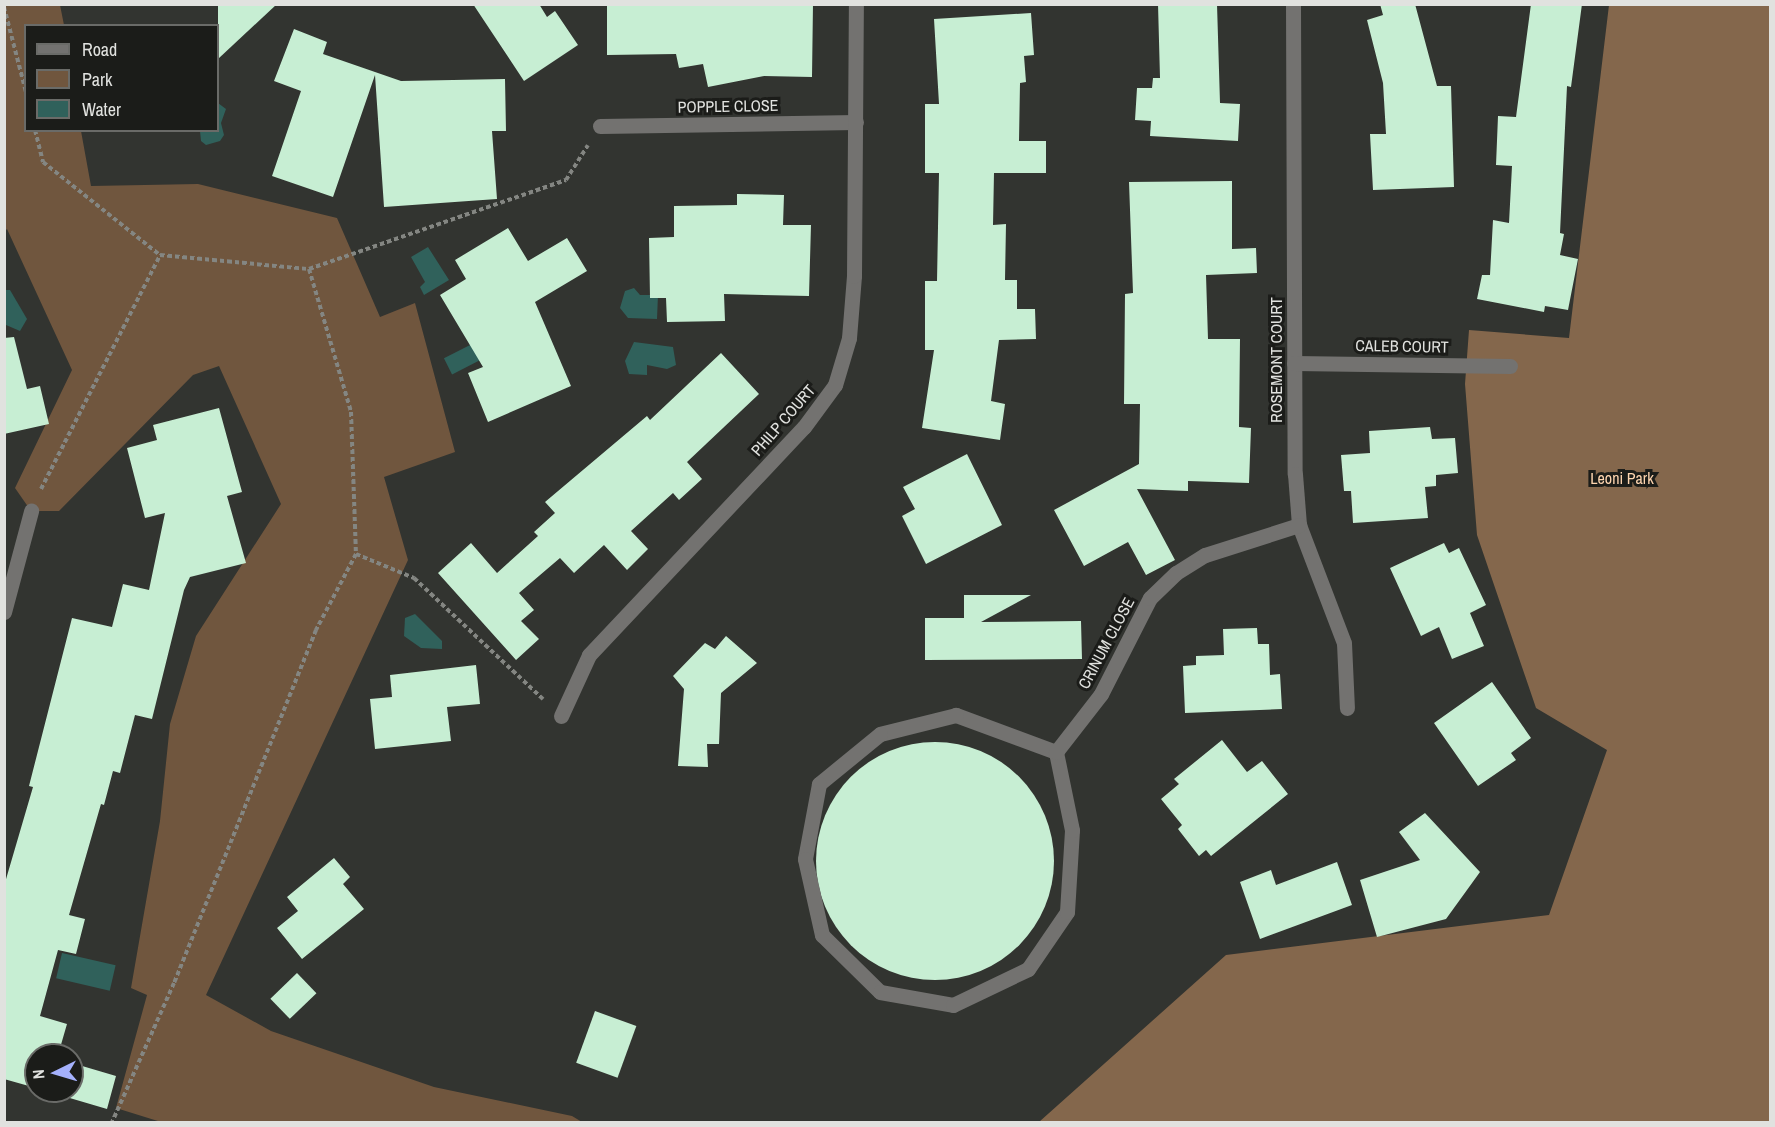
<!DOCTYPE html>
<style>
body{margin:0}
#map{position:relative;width:1775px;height:1127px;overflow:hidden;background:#323430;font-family:"Archivo Narrow",sans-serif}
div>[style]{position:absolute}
.green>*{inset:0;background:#70563e}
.forest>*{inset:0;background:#84674c}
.water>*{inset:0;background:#30615b;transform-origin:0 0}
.building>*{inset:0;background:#c7eed3;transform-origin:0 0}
.round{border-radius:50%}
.path>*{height:4px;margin-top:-2px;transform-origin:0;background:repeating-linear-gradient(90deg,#848682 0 4.5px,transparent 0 7.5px)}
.minor>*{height:15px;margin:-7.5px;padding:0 7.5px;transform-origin:7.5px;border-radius:7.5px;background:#737270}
span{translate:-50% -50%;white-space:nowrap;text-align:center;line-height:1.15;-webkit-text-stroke:6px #1b1c19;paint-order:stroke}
.street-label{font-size:16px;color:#e1e2df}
.park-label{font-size:16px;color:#fed5b0}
.frame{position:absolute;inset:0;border:6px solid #e1e2df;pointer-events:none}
.legend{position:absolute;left:24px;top:24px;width:195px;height:108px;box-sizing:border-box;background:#1b1c19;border:2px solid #6a6b68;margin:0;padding:8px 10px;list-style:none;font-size:18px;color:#e1e2df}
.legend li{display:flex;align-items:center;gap:12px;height:30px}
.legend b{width:30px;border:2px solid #6a6b68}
.north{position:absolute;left:24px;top:1043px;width:60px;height:60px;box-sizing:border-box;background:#1b1c19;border:2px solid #6a6b68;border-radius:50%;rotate:265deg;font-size:16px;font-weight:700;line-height:24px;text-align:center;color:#e1e2df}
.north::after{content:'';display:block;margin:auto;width:21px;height:27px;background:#a5b1fc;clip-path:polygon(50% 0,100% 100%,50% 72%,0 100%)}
</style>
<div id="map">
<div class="green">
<i style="clip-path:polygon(5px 5px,60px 5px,64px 25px,26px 26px,26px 130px,81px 131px,91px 186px,198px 184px,337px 218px,380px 317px,415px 303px,455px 452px,384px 477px,408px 560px,206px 995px,271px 1031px,434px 1087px,572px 1116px,582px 1122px,161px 1122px,116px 1108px,147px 995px,131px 988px,160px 821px,170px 724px,196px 636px,281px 504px,219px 366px,193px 375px,59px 511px,31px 511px,15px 488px,72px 370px,7px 229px,5px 231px)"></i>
</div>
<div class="forest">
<i style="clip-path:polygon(1609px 5px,1770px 5px,1770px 1122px,1039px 1122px,1226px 955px,1549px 915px,1607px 750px,1536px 708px,1477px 535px,1465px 384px,1469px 330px,1569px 338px)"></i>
</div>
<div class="water">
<i style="clip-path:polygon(218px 103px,226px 109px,221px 123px,224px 135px,220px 141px,206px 145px,201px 141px,200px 131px,218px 130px)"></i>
<i style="clip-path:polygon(428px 247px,449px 280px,424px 295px,420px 287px,425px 282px,411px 257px)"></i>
<i style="clip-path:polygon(634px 288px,640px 295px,658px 295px,657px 319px,628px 318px,620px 308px,625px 291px)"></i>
<i style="clip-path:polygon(5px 290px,10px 290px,27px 319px,20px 331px,6px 325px)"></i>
<i style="left:476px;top:342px;width:18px;height:36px;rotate:63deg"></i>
<i style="clip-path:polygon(634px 342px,673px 347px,676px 365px,667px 369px,647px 365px,647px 375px,629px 374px,625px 361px)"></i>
<i style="clip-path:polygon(415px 614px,442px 641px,442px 649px,421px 648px,404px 636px,405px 618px)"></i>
<i style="left:62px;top:953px;width:55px;height:26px;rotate:13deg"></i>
</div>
<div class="building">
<i style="clip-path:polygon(218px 4px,277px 4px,218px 59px)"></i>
<i style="clip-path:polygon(473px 4px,539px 4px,547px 17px,555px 11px,578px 45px,524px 81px)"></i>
<i style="clip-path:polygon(607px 4px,813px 4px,812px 77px,764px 76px,708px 87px,703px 64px,679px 68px,676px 54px,607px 55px)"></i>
<i style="clip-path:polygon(1158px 4px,1217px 4px,1220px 103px,1240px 104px,1238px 141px,1150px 136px,1151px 121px,1135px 120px,1137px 88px,1152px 88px,1153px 78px,1160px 78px)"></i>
<i style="clip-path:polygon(1380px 4px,1415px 4px,1437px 86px,1451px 86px,1454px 187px,1373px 190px,1370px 134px,1386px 134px,1383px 83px,1367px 20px,1383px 15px)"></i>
<i style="clip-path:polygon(1531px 4px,1582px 4px,1571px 87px,1567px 86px,1560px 233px,1564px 234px,1560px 255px,1578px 259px,1568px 310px,1545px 306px,1544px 312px,1477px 299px,1482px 275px,1490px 275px,1493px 220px,1509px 223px,1512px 166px,1496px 165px,1498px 116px,1516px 117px)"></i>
<i style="clip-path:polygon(1031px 13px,1034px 55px,1024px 56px,1026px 82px,1020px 83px,1019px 141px,1046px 141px,1046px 173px,994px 173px,993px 225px,1006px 224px,1005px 280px,1017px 280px,1017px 309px,1035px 309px,1036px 339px,999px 340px,991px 401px,1005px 404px,1000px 440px,922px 428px,934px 350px,925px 350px,925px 281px,937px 281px,939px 173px,925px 173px,925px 104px,939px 104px,934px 19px)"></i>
<i style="clip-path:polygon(294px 29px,327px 42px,323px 54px,401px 81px,505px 79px,506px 131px,492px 131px,497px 199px,384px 207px,375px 75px,333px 197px,272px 176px,301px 91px,274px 81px)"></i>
<i style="clip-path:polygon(1232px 181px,1232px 249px,1256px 248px,1257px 273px,1206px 275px,1208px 339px,1240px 339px,1239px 427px,1251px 428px,1249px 483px,1188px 481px,1188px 491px,1137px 489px,1175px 560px,1146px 575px,1128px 542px,1084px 566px,1054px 510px,1139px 464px,1140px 404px,1124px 404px,1125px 294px,1133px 293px,1129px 182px)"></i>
<i style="clip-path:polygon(737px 194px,784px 195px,783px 225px,811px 225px,809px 296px,724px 294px,725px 321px,667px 322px,666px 298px,650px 298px,649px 238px,674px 237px,674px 206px,737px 205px)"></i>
<i style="clip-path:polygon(508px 228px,528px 261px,567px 238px,587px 271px,535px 302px,571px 386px,488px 422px,468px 373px,483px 367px,440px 295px,466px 279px,455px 260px)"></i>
<i style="clip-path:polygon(14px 337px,27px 389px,40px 386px,49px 424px,4px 434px,4px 338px)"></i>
<i style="clip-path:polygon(721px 353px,759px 394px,687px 462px,702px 479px,679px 500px,673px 493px,631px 531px,648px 549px,627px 570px,604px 545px,574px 573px,560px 558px,519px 593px,534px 610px,521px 621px,539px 639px,516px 660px,438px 573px,471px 543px,497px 573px,538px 536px,534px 532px,555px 513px,545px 502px,647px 416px,650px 420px)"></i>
<i style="clip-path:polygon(219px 408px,242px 492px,227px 496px,246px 563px,190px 577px,184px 590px,152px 719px,135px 715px,120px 773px,113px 771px,104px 805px,101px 804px,69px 915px,85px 919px,76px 954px,58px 950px,40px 1016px,67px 1024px,58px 1055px,36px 1055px,36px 1088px,4px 1079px,4px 886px,33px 787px,29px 786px,72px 618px,112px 627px,123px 584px,149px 590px,165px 513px,145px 518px,127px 448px,157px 440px,153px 425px)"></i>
<i style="clip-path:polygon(1430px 427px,1432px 439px,1455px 438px,1458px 473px,1436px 475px,1436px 486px,1425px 487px,1428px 518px,1353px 523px,1351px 491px,1344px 491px,1341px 455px,1370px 453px,1369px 431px)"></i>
<i style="clip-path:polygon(967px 454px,1002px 525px,926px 564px,902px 516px,915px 509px,903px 487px)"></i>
<i style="clip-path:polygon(1444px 543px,1449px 553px,1459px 548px,1486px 605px,1470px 613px,1484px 646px,1452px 659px,1439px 627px,1421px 636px,1390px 568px)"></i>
<i style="clip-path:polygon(964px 595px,1031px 595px,981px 622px,1081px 621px,1082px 659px,925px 660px,925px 618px,964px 618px)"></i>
<i style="clip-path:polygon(1257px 628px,1258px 644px,1269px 644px,1270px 675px,1280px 674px,1282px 709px,1185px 713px,1183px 666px,1196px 665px,1196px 656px,1224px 655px,1223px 629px)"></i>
<i style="clip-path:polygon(726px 636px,757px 663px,721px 693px,719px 744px,707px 744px,708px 767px,678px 766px,684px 689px,673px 676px,705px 643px,715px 649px)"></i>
<i style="clip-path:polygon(476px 665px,480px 704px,447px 707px,451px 741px,375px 749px,370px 699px,392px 697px,390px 675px)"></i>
<i style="clip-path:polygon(1492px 682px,1531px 738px,1511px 753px,1516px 760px,1478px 786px,1434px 723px)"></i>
<i style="clip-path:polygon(1222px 740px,1247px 772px,1262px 761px,1288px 794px,1211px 856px,1206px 850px,1199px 856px,1178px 829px,1182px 825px,1161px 799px,1179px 784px,1174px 779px)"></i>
<i class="round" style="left:816px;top:742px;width:238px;height:238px"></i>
<i style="clip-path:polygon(1425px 813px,1480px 872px,1446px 919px,1377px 937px,1360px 880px,1420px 860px,1399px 832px)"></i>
<i style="clip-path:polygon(334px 858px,350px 877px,343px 884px,364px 909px,302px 959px,277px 928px,298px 911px,287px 897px)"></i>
<i style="clip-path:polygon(1337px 862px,1352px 905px,1260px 939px,1240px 882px,1271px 870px,1276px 885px)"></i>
<i style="left:297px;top:973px;width:28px;height:37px;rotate:46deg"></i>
<i style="left:595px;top:1011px;width:44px;height:55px;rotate:20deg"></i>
<i style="clip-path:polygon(72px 1063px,116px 1076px,107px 1109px,46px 1091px,72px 1091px)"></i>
</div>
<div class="path">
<i style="left:4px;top:7px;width:88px;rotate:75.5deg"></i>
<i style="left:35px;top:130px;width:33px;rotate:76deg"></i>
<i style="left:43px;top:162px;width:149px;rotate:38.5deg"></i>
<i style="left:160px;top:255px;width:150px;rotate:5.4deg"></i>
<i style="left:309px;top:269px;width:149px;rotate:73.6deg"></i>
<i style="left:351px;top:412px;width:142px;rotate:88deg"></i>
<i style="left:356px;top:554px;width:86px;rotate:117.8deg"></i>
<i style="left:316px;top:630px;width:380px;rotate:111.9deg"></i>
<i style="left:174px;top:983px;width:152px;rotate:114deg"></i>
<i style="left:309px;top:269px;width:272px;rotate:-19.1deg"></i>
<i style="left:566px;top:180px;width:41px;rotate:-57.8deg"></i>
<i style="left:41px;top:489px;width:263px;rotate:-63deg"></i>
<i style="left:356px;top:554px;width:63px;rotate:22.5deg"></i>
<i style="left:414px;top:578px;width:177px;rotate:43.2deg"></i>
</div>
<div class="minor">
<i style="left:1293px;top:4px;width:470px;rotate:89.8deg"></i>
<i style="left:1295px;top:474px;width:51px;rotate:85.5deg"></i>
<i style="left:1299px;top:525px;width:126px;rotate:69.1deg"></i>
<i style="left:1344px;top:643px;width:65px;rotate:87.4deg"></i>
<i style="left:600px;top:126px;width:256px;rotate:-0.9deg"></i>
<i style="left:1294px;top:363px;width:216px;rotate:0.8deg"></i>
<i style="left:4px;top:612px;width:105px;rotate:-75deg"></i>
<i style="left:561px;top:716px;width:67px;rotate:-65.3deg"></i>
<i style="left:589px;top:655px;width:313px;rotate:-46.7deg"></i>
<i style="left:804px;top:427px;width:52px;rotate:-53.6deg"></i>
<i style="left:835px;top:385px;width:49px;rotate:-73.4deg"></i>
<i style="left:849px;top:338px;width:62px;rotate:-85.4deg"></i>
<i style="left:854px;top:276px;width:272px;rotate:-89.6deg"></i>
<i style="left:1056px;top:752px;width:107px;rotate:-159.7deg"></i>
<i style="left:956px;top:715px;width:78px;rotate:166deg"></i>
<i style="left:880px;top:734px;width:79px;rotate:140.7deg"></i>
<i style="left:819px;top:784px;width:76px;rotate:100.6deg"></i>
<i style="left:805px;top:859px;width:78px;rotate:77.4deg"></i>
<i style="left:822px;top:935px;width:81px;rotate:44.5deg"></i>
<i style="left:880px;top:992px;width:74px;rotate:10.1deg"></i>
<i style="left:953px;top:1005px;width:83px;rotate:-25.6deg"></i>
<i style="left:1028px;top:969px;width:69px;rotate:-55.6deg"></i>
<i style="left:1067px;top:912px;width:82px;rotate:-86.5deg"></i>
<i style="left:1072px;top:830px;width:80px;rotate:-101.6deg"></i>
<i style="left:1056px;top:752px;width:73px;rotate:-52.2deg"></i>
<i style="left:1101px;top:694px;width:108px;rotate:-63deg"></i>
<i style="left:1150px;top:598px;width:36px;rotate:-44deg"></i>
<i style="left:1176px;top:573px;width:34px;rotate:-32deg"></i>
<i style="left:1205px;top:555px;width:99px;rotate:-17.7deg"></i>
</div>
<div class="street-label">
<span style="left:728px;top:106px;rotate:-1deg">POPPLE CLOSE</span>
<span style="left:1402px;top:346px;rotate:1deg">CALEB COURT</span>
<span style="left:1276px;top:360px;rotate:-90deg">ROSEMONT COURT</span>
<span style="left:783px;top:420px;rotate:-49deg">PHILP COURT</span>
<span style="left:1106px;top:643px;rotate:-62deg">CRINUM CLOSE</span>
</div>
<div class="park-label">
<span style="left:1622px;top:478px">Leoni Park</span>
</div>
<div class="frame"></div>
<ul class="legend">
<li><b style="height:8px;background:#737270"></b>Road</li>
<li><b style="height:16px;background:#70563e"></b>Park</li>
<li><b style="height:16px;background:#30615b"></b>Water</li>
</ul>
<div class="north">N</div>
</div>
